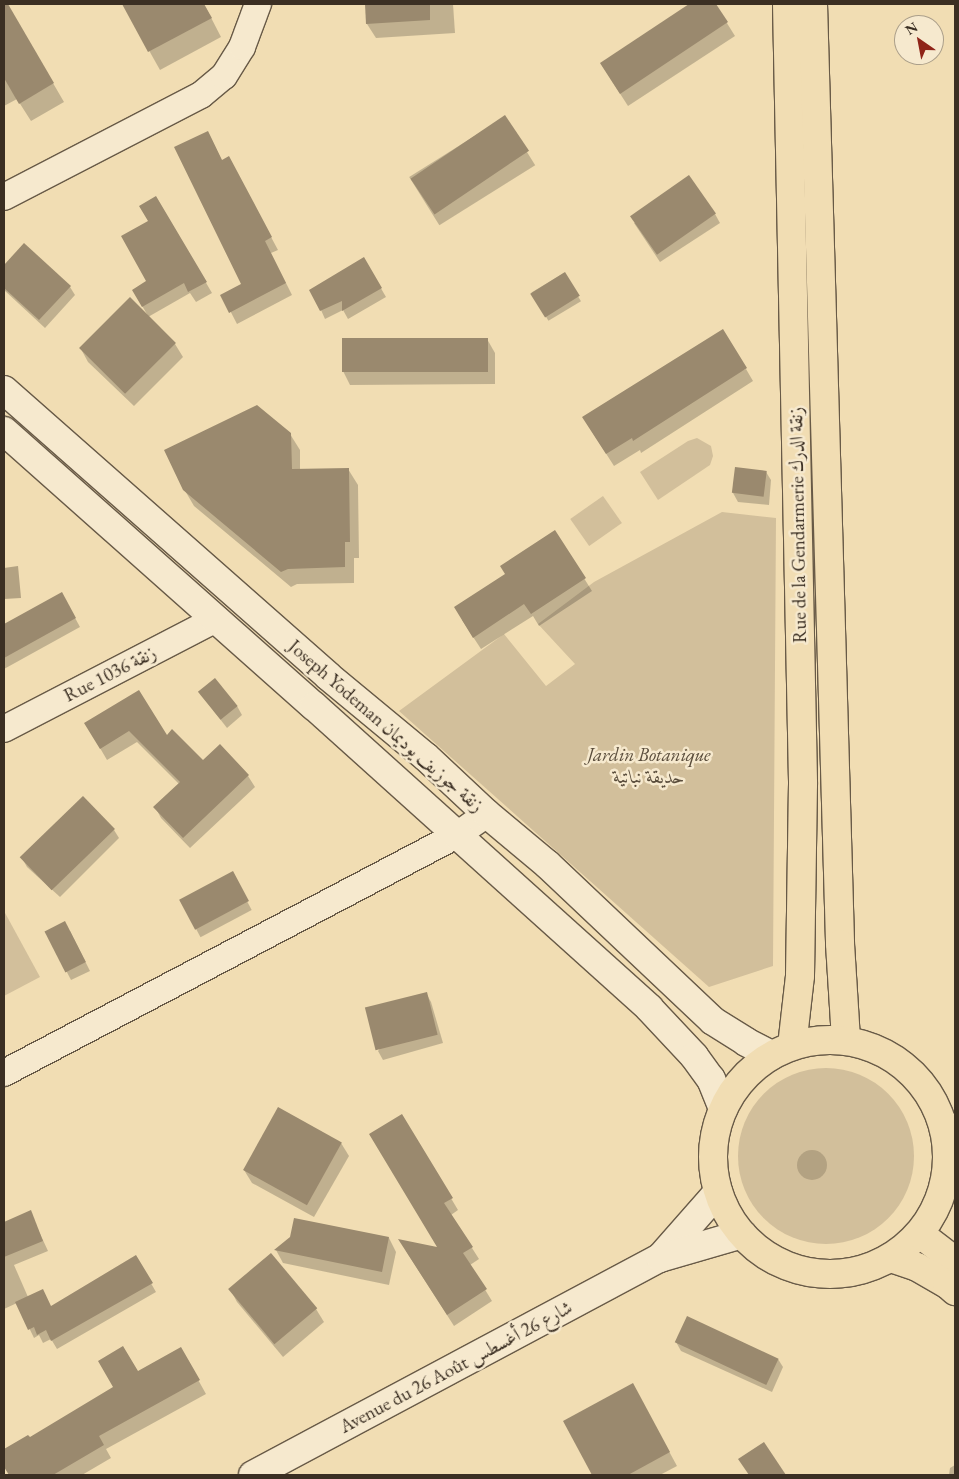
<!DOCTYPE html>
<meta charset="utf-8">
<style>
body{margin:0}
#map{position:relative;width:959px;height:1479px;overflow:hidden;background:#f1ddb3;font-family:"EB Garamond",Amiri,serif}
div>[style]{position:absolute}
.green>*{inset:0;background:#d2bf9b;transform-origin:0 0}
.round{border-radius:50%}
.water>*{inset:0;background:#b3a282}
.shadow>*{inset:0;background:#0003;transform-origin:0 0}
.building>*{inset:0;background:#9a896e;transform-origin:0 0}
.roads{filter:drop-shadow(1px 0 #685a47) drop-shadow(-1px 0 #685a47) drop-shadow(0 1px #685a47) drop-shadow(0 -1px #685a47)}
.minor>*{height:26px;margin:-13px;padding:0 13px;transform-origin:13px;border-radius:13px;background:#f6e9ce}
.tertiary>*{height:28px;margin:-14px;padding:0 14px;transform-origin:14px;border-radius:14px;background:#f6e9ce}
.secondary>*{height:28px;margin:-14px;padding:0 14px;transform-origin:14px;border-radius:14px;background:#f6e9ce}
.primary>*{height:28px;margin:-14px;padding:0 14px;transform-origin:14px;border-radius:14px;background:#f1ddb3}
.primary>.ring{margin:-14px;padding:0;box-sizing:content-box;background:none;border:28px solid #f1ddb3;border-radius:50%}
span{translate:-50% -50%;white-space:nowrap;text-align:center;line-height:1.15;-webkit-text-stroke:5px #f6e9ce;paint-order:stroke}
.street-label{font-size:19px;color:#3b2f23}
.park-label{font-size:19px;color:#594c3b;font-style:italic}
.frame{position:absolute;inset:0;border:5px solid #3b2f23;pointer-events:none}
.north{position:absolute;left:894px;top:15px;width:50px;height:50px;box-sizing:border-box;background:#f6e9ce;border:1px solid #ab9f8a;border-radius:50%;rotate:327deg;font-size:14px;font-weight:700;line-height:20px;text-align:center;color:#3b2f23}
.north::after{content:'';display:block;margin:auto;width:18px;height:22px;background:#8f2418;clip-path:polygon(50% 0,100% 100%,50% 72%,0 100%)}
</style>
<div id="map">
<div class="green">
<i style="clip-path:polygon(697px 438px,711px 446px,713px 456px,710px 465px,658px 500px,640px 472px,688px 441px)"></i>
<i style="left:603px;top:496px;width:33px;height:40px;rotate:55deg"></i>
<i style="clip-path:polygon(722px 512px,776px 518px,773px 966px,709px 987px,399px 711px,504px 634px,546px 686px,575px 664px,538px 624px,594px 582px)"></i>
<i style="clip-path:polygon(4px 911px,40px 977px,4px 996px)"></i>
<i class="round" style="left:738px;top:1068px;width:176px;height:176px"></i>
</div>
<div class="water">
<i style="clip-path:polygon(18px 566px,21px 598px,4px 599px,4px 568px)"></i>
<i class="round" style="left:797px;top:1150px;width:30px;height:30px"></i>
</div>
<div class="shadow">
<i style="clip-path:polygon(4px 4px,7px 4px,64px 102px,31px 121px,17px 99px,4px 106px)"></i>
<i style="clip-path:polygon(123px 4px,204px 4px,221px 37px,160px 70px)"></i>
<i style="clip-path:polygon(366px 4px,453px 4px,455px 33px,376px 38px,367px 24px)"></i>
<i style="clip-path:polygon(691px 4px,715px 4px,735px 36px,628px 106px,601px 64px)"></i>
<i style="left:505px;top:117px;width:57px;height:113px;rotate:58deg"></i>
<i style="clip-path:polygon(208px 132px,222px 161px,235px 170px,278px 250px,271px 253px,292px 295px,237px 324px,222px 295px,242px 284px)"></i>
<i style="clip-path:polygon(156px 197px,212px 293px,196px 302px,190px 293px,148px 317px,175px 344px,183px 357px,134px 406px,88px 362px,81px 349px,148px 316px,133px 290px,148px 282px,150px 222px)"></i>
<i style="clip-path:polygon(715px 214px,720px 223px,660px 262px,634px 223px)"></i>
<i style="clip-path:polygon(24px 244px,70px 287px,75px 295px,45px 328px,4px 290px,4px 266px)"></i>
<i style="clip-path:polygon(364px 259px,386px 297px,348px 319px,343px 310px,325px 319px,321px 310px)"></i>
<i style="left:564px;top:273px;width:33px;height:38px;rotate:59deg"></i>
<i style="clip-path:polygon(487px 339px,495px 353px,495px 384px,350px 385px,343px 371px)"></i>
<i style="clip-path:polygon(746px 369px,753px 381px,641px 453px,640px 450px,614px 466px,591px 430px)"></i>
<i style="clip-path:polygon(290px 434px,300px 450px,300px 470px,348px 469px,358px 485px,359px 558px,354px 558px,354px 583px,297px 584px,291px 587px,194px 506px,184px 489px)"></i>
<i style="clip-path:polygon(766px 472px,771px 480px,769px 505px,738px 502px,733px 493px)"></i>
<i style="clip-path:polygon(555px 532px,592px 591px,539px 626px,533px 616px,481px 649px,462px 620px,506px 575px)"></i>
<i style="clip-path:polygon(62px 594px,80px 627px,4px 669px,4px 625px)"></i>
<i style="clip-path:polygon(199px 692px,237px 706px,242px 715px,227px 728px)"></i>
<i style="clip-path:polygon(86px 724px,166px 737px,203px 761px,248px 776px,255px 787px,190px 848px,161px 818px,155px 807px,179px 784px,137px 742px,107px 760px)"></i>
<i style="clip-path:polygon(114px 830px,119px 838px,60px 897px,27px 867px,22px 858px)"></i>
<i style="left:232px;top:873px;width:42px;height:58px;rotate:62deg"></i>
<i style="clip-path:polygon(70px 931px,90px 971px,71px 980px,46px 932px)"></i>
<i style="clip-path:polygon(426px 993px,431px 1002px,443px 1043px,383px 1060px,378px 1051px)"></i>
<i style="clip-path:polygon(402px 1116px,458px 1210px,451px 1215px,479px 1259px,470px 1265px,492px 1301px,454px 1326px,406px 1251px,439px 1249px)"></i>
<i style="clip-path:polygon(341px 1143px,349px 1156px,314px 1217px,252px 1183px,244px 1170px)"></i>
<i style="clip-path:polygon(30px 1212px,48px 1251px,14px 1265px,28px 1297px,51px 1307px,136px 1257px,156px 1292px,57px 1349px,51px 1339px,43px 1343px,39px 1335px,34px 1338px,17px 1303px,4px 1309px,4px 1227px)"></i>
<i style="clip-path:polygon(389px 1238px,396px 1252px,389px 1285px,283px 1263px,276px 1250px)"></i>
<i style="clip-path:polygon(270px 1255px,316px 1309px,324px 1322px,283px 1357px,237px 1302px,230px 1289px)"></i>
<i style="clip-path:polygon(676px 1342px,778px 1359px,783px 1367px,772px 1392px,681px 1351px)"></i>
<i style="clip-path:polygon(181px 1349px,206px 1394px,106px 1449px,111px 1458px,82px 1475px,10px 1475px,4px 1465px,4px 1450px,28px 1436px,29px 1439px)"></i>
<i style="clip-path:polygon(640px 1398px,677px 1466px,660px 1475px,594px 1475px,564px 1422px)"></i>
<i style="clip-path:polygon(955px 1465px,955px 1475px,949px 1475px,950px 1468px)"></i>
</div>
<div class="building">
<i style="clip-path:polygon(4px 4px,8px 4px,54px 83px,19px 104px,4px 78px)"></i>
<i style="clip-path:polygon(122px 4px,204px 4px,212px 18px,148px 52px)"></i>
<i style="clip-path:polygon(365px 4px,430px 4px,430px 20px,366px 24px)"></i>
<i style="clip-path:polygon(689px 4px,716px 4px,728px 22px,620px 94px,600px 63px)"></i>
<i style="left:505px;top:115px;width:43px;height:114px;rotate:56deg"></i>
<i style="clip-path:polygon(208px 131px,222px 160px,229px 156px,272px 237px,265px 241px,286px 283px,229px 313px,220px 295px,241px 284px,174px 147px)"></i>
<i style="left:689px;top:175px;width:47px;height:72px;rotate:55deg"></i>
<i style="clip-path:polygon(156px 196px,207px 282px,188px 292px,184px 283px,142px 307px,132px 290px,146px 281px,121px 236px,148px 221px,139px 206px)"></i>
<i style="clip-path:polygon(24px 243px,71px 286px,39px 320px,4px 288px,4px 265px)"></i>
<i style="clip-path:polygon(364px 257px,382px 288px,342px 311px,342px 301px,320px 311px,309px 290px)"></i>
<i style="left:565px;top:272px;width:28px;height:41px;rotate:58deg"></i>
<i style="left:130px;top:297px;width:65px;height:72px;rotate:45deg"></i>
<i style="clip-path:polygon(723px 329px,747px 368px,633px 441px,632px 438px,606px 454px,582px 417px)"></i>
<i style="left:342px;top:338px;width:146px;height:34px"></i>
<i style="clip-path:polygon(257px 405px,291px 433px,292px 469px,349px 468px,350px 542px,345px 542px,345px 567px,288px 569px,281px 572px,183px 490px,164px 450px)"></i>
<i style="left:735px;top:467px;width:32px;height:26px;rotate:7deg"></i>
<i style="clip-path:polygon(555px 530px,586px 578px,531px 614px,524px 604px,473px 638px,454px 607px,505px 574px,500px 566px)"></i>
<i style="clip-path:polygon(62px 592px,76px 618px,4px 658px,4px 624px)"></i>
<i style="left:215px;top:678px;width:36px;height:22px;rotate:51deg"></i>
<i style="clip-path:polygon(139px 690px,167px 735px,172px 729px,203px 760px,220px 744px,249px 775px,183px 838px,153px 807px,180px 782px,129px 731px,100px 749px,84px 723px)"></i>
<i style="left:83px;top:796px;width:46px;height:88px;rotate:46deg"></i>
<i style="left:233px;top:871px;width:34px;height:61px;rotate:62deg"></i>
<i style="left:65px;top:921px;width:46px;height:23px;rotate:63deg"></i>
<i style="left:427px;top:992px;width:44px;height:64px;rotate:76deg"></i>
<i style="left:278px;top:1107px;width:73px;height:72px;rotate:29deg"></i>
<i style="clip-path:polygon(402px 1114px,453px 1198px,444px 1203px,473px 1247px,463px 1253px,487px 1289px,447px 1315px,398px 1239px,437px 1247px,369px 1134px)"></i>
<i style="clip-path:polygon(31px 1210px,43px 1241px,4px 1257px,4px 1222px)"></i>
<i style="clip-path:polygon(294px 1218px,389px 1237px,382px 1272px,274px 1250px,290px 1237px)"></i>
<i style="left:271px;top:1253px;width:72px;height:56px;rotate:50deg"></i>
<i style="clip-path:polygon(136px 1255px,153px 1283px,51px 1341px,46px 1330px,37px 1335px,34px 1327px,28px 1330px,15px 1302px,43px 1289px,51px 1306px)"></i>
<i style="left:687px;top:1316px;width:101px;height:29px;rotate:25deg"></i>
<i style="clip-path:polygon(123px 1346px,138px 1371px,181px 1347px,200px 1380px,99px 1436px,104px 1445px,53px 1475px,9px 1475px,4px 1467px,4px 1449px,28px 1435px,30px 1437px,113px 1387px,98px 1361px)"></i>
<i style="clip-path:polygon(633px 1383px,670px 1452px,628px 1475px,592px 1475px,563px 1421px)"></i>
<i style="clip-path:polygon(764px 1442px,786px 1475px,749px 1475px,738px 1459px)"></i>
</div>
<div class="roads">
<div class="minor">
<i style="left:4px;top:197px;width:222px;rotate:-27.4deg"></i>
<i style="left:201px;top:95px;width:30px;rotate:-40deg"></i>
<i style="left:224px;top:76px;width:34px;rotate:-58deg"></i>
<i style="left:242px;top:47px;width:46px;rotate:-69.6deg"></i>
<i style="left:4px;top:729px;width:239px;rotate:-27.4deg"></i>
<i style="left:4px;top:1073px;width:512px;rotate:-27.72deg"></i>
<i style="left:457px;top:835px;width:37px;rotate:-35deg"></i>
</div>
<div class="tertiary">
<i style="left:4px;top:390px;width:432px;rotate:41.4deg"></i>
<i style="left:328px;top:676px;width:127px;rotate:39.6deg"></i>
<i style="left:426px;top:757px;width:83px;rotate:43.1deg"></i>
<i style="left:487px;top:814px;width:78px;rotate:39.8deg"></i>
<i style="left:547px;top:864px;width:228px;rotate:43.4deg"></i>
<i style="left:713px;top:1021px;width:39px;rotate:32deg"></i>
<i style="left:746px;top:1042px;width:29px;rotate:27deg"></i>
<i style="left:4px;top:431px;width:414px;rotate:41.6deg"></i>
<i style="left:314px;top:706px;width:451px;rotate:42deg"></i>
<i style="left:649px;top:1008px;width:66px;rotate:46.8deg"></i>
<i style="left:694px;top:1056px;width:29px;rotate:54deg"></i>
<i style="left:711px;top:1079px;width:32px;rotate:68deg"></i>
<i style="left:660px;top:1258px;width:88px;rotate:-48.7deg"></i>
<i style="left:253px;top:1475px;width:461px;rotate:-28.1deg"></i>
<i style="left:660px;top:1258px;width:85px;rotate:-16.3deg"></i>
</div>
<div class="secondary">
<i style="left:944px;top:1124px;width:14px;rotate:36deg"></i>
<i style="left:946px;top:1175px;width:9px;rotate:-18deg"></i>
</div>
<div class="primary">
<i style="left:787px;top:4px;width:780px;rotate:88.82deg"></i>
<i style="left:803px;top:784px;width:192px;rotate:90.9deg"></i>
<i style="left:800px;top:976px;width:70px;rotate:96.5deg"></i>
<i style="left:813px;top:4px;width:940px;rotate:88.35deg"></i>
<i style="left:840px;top:944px;width:96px;rotate:86.4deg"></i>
<i class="ring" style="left:713px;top:1040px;width:206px;height:206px"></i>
<i style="left:920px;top:1234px;width:44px;rotate:37.6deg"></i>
<i style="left:891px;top:1258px;width:28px;rotate:19deg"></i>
<i style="left:917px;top:1267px;width:34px;rotate:30deg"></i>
<i style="left:947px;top:1284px;width:11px;rotate:41deg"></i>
</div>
</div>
<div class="street-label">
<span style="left:798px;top:525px;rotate:-91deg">Rue de la Gendarmerie زنقة الدرك</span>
<span style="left:110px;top:674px;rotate:-27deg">Rue 1036 زنقة</span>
<span style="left:386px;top:726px;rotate:41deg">Joseph Yodeman زنقة جوزيف يوديمان</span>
<span style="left:456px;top:1367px;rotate:-28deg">Avenue du 26 Août شارع 26 أغسطس</span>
</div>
<div class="park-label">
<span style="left:649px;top:766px">Jardin Botanique<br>حديقة نباتية</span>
</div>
<div class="frame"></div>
<div class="north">N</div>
</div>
